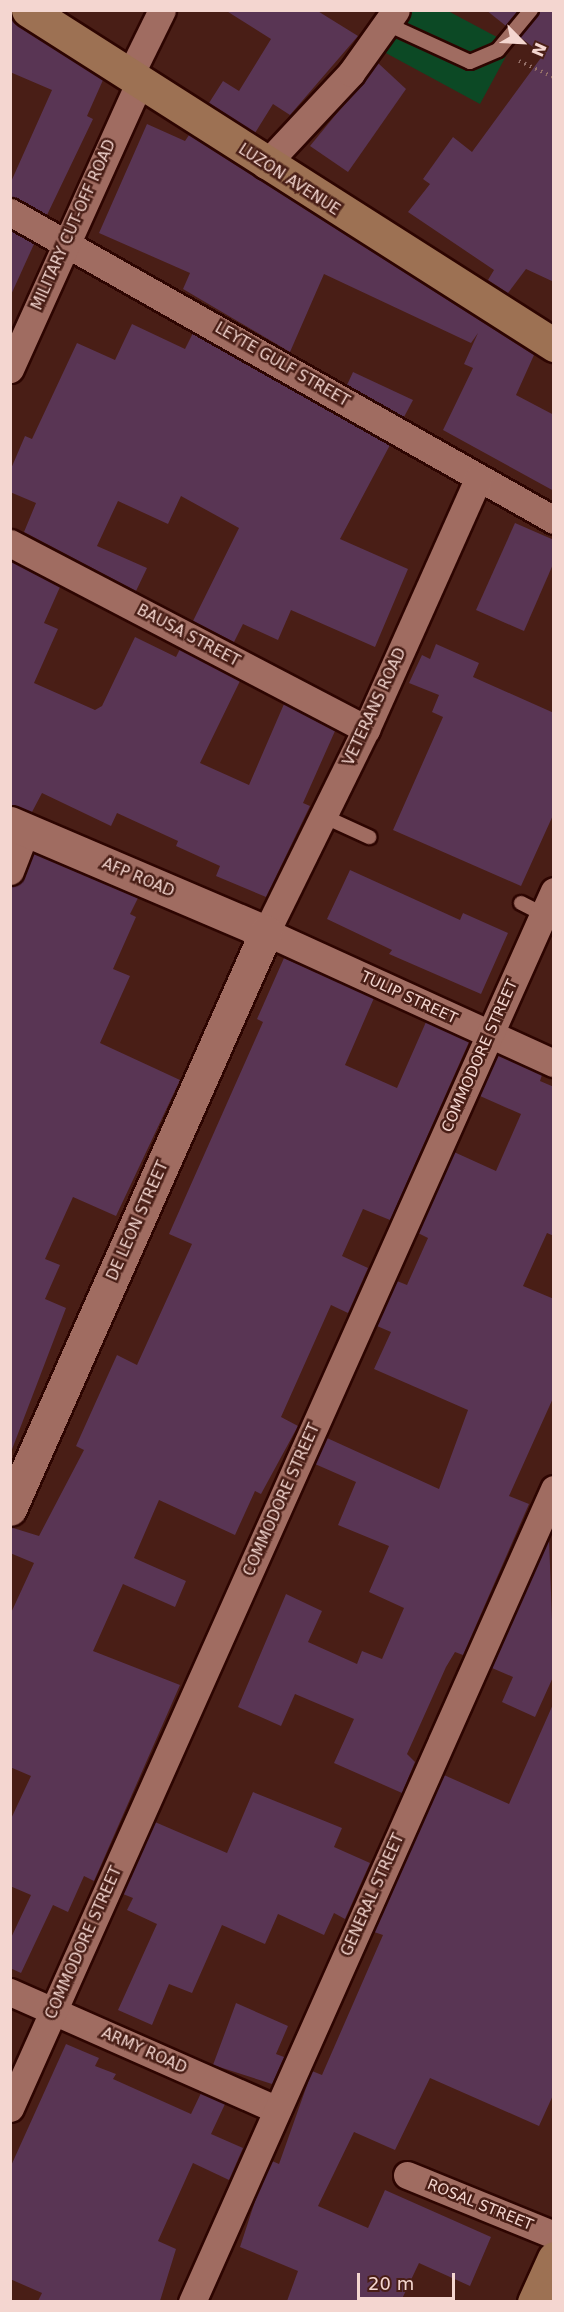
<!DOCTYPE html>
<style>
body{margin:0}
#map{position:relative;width:564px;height:2312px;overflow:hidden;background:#491e16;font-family:"DejaVu Sans",sans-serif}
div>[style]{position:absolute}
.green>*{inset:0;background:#0c4925}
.building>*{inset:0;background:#593554}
.path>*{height:4px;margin-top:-2px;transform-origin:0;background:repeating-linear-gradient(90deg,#946f68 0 1.5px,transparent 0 6px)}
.roads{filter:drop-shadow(2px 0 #2d0501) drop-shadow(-2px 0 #2d0501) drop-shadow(0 2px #2d0501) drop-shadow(0 -2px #2d0501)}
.service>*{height:14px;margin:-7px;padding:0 7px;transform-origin:7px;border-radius:7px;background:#a06c61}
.minor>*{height:27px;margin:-13.5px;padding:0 13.5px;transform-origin:13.5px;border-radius:13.5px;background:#a06c61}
.tertiary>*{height:33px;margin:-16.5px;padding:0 16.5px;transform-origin:16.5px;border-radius:16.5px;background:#a06c61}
.secondary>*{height:33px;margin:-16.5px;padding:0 16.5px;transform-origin:16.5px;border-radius:16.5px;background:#9d7153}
span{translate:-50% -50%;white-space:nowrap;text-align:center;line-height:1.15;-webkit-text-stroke:5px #491e16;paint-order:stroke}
.street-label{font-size:15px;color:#f4d6d0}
.frame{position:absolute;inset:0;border:12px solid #f4d6d0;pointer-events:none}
.north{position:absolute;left:492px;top:12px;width:60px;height:60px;-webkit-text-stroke:4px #491e16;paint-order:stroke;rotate:114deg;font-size:16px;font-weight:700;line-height:24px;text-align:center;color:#f4d6d0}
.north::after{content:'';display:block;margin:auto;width:21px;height:27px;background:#f4d6d0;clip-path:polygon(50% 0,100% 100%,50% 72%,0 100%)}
.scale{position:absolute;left:357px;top:2273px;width:98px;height:27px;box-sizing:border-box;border:3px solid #f4d6d0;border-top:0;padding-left:8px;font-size:18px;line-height:21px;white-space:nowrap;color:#f4d6d0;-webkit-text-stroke:4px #491e16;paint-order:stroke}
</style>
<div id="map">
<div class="green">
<i style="clip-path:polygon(407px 11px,448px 11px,512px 45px,480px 104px,384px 52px)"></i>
</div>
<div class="building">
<i style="clip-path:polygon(225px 10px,316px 10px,358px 36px,290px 115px,273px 104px,255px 133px,209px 103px,223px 81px,239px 91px,271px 39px)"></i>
<i style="clip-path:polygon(486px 10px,519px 10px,506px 26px)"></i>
<i style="clip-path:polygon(540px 10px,554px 10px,554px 282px,526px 269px,508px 293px,488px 280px,494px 270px,408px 212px,430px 184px,423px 179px,453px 137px,472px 152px,543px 55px,520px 37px)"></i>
<i style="clip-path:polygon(10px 15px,18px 26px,103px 80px,87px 116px,93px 119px,47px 215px,10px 196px,10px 184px,52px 90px,10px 72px)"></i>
<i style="clip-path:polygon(378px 63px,406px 89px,348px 172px,310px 146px)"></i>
<i style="clip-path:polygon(147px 124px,185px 141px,189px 135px,534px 355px,516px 395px,554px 415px,554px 491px,443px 430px,473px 368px,464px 364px,478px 333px,471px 343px,324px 274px,290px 352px,183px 289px,190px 273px,99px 233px)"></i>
<i style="clip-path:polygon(10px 230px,34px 244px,10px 297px)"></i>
<i style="clip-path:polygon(132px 324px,185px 349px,193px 333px,390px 445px,340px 539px,408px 569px,375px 647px,291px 610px,278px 640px,243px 624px,234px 642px,193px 621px,239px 528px,181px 496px,168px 524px,118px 501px,97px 546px,147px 568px,136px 591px,24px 532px,36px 503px,10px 492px,10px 471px,25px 436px,32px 439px,77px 343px,115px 360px)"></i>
<i style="clip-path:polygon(353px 372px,413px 400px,404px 417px,347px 385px)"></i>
<i style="clip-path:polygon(515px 523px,554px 540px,554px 562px,524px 631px,476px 610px)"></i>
<i style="clip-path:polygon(12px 562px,60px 587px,44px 623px,58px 629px,34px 683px,95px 710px,102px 706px,135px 637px,176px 657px,180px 649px,240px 681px,200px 763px,249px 785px,284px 704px,335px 731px,303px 803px,310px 806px,266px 897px,216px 876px,220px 866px,176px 846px,178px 841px,117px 813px,111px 826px,42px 793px,32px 812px,10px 805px)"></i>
<i style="clip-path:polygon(436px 644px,479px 663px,473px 677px,554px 713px,554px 813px,521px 886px,393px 830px,443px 717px,432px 712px,439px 695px,409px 683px,422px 655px,430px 659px)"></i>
<i style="clip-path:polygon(34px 853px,138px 898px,130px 914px,136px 917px,113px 969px,130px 976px,100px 1043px,180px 1080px,116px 1216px,73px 1197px,45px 1259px,60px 1265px,45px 1299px,66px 1308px,11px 1452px,10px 886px,24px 877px)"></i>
<i style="clip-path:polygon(350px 870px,460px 920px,463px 913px,508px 933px,481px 994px,389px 954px,392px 950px,327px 919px)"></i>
<i style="clip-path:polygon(284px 958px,374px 998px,345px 1065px,397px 1088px,426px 1022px,469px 1042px,390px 1220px,363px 1209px,342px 1256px,368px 1268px,348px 1313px,331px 1305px,281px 1417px,298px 1426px,261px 1494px,255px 1491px,235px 1535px,159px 1500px,134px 1558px,186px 1581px,175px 1607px,123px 1584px,93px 1651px,180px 1685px,94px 1881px,84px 1876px,68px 1912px,53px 1905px,21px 1973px,10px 1968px,10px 1940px,31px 1895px,10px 1886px,10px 1821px,31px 1776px,10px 1767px,10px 1615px,34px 1563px,10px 1553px,10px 1527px,39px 1536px,84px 1450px,76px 1446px,117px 1355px,137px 1365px,192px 1244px,169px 1234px,263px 1022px,257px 1019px)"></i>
<i style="clip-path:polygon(498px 1055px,542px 1075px,540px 1081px,554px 1087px,554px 1236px,547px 1233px,523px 1286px,554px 1299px,554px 1396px,509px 1496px,529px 1504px,463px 1655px,455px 1652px,446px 1667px,407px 1754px,415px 1762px,402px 1793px,334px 1763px,354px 1719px,295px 1694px,281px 1726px,238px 1707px,286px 1594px,322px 1611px,308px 1642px,357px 1664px,362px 1651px,382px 1659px,404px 1608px,369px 1592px,389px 1546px,338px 1525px,356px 1482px,315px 1464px,327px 1438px,439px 1489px,468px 1410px,374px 1369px,391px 1332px,377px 1326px,397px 1281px,407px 1285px,428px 1238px,418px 1233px,454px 1152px,496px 1171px,521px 1114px,480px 1096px)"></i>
<i style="clip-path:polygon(549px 1538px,554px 1675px,535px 1717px,502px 1702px,513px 1677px,492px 1668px)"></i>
<i style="clip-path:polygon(554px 1702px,554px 2093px,539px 2126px,430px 2078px,395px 2150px,354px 2132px,318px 2206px,368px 2228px,385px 2190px,491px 2237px,470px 2286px,419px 2263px,401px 2301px,287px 2301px,298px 2271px,240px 2247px,258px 2192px,272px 2161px,279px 2164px,312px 2071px,322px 2075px,356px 1997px,383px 1935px,374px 1932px,444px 1775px,509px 1804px)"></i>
<i style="clip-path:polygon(253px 1792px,342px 1828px,334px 1847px,370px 1863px,345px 1919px,334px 1913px,324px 1935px,278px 1914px,265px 1944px,222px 1925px,192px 1993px,169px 1984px,152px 2025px,118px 2010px,157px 1924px,127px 1910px,133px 1898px,123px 1894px,155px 1822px,227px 1853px)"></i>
<i style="clip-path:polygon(236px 2003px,288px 2026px,276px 2054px,284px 2057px,272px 2084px,213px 2065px)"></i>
<i style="clip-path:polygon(66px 2044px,99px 2058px,95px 2066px,116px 2074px,113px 2079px,191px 2114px,201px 2093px,225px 2104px,211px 2134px,243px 2148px,229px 2180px,193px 2163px,158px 2241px,176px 2249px,160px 2301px,38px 2301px,42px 2293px,10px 2279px,10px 2168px)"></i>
</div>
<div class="path">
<i style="left:519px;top:61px;width:38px;rotate:25deg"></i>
</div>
<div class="roads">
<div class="service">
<i style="left:387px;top:24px;width:91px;rotate:24.6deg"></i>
<i style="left:470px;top:62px;width:30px;rotate:-23deg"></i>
<i style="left:498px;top:50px;width:52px;rotate:-50.5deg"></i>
<i style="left:323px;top:816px;width:51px;rotate:24.5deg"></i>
<i style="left:521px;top:903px;width:25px;rotate:27deg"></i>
</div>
<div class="minor">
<i style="left:130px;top:75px;width:72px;rotate:-63.8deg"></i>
<i style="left:265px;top:165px;width:126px;rotate:-46.9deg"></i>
<i style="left:351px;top:73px;width:77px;rotate:-54.5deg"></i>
<i style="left:10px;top:212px;width:625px;rotate:29.52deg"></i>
<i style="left:10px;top:369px;width:316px;rotate:-65.7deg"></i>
<i style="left:478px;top:479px;width:274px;rotate:114.1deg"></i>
<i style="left:366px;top:729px;width:226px;rotate:116.2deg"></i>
<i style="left:266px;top:932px;width:316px;rotate:24.5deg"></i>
<i style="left:10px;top:543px;width:402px;rotate:27.6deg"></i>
<i style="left:10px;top:871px;width:44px;rotate:-68.7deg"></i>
<i style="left:10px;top:1992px;width:292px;rotate:23.8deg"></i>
<i style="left:10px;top:2108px;width:1333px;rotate:-65.92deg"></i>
<i style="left:407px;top:2175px;width:159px;rotate:22.2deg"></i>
<i style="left:192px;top:2302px;width:890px;rotate:-66deg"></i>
</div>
<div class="tertiary">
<i style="left:10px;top:823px;width:278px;rotate:23.1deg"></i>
<i style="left:266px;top:932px;width:631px;rotate:113.93deg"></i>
</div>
<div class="secondary">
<i style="left:28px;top:10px;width:624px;rotate:32.49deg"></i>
<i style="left:534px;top:2302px;width:48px;rotate:-65.6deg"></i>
</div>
</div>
<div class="street-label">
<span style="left:289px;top:180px;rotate:33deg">LUZON AVENUE</span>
<span style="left:74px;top:225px;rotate:-66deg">MILITARY CUT-OFF ROAD</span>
<span style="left:282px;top:365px;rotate:30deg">LEYTE GULF STREET</span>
<span style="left:188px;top:636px;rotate:28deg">BAUSA STREET</span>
<span style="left:375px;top:707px;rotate:-65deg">VETERANS ROAD</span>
<span style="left:138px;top:878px;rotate:23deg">AFP ROAD</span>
<span style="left:409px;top:998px;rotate:25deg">TULIP STREET</span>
<span style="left:480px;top:1056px;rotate:-66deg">COMMODORE STREET</span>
<span style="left:138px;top:1221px;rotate:-66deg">DE LEON STREET</span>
<span style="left:282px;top:1500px;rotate:-66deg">COMMODORE STREET</span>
<span style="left:373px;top:1895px;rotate:-66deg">GENERAL STREET</span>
<span style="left:84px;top:1943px;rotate:-66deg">COMMODORE STREET</span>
<span style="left:144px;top:2051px;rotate:24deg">ARMY ROAD</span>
<span style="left:480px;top:2205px;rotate:22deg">ROSAL STREET</span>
</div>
<div class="frame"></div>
<div class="north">N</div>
<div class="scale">20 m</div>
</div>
